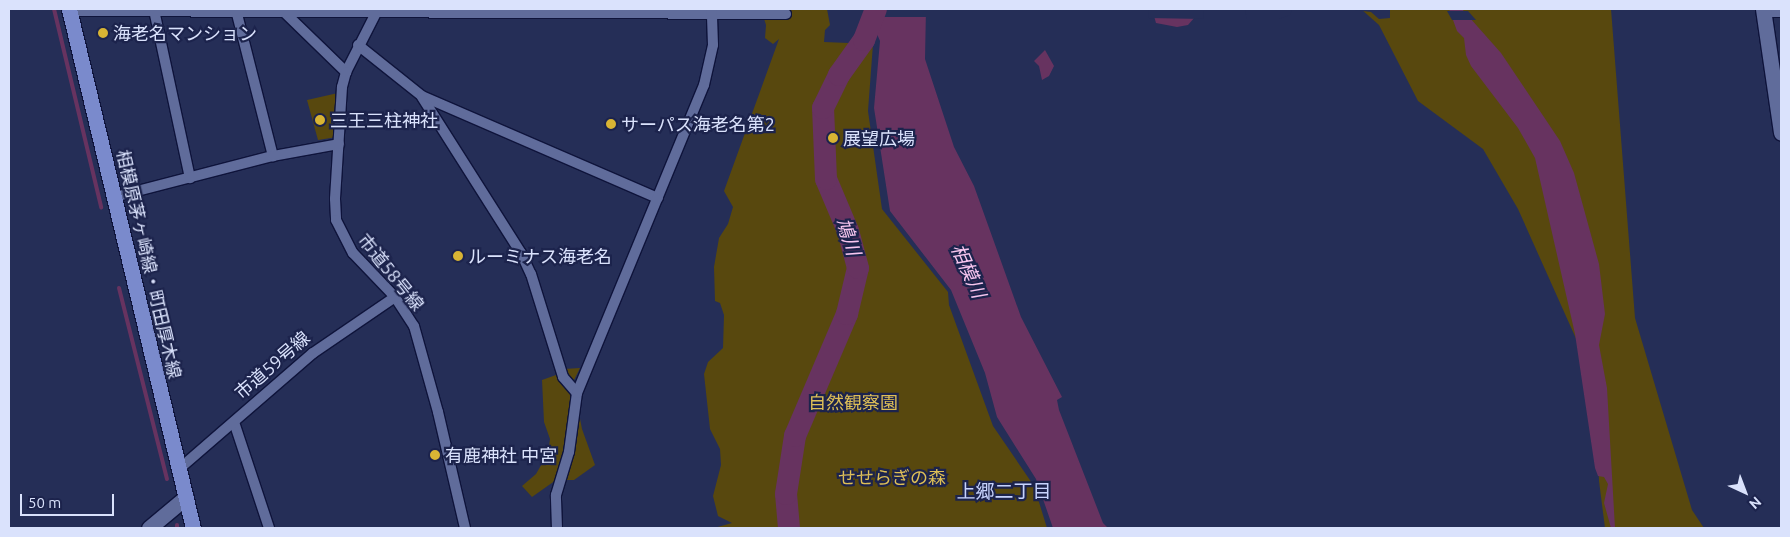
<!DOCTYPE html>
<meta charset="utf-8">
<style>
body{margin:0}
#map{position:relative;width:1790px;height:537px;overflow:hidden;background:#252e57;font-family:Ubuntu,"Noto Sans JP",sans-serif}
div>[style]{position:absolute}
.green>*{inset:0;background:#58480e}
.water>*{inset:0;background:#673360}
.pier>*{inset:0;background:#252e57;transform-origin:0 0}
.stream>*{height:4px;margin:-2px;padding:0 2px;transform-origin:2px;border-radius:2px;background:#673360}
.river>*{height:22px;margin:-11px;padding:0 11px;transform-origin:11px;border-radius:11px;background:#673360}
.roads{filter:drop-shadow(1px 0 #0f143b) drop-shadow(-1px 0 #0f143b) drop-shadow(0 1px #0f143b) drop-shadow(0 -1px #0f143b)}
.street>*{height:10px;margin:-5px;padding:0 5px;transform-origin:5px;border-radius:5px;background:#606c9b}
.secondary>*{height:15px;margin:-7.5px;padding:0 7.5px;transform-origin:7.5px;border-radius:7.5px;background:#606c9b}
.primary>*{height:15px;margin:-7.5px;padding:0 7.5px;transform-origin:7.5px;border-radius:7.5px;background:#7a8acc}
.dots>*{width:14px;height:14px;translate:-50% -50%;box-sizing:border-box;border:2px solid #1c234c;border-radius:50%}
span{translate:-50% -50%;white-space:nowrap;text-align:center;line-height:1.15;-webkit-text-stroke:4.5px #1c234c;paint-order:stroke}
.poi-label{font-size:18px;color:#dae2fc}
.left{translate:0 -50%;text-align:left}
.street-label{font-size:18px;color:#dae2fc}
.park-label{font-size:18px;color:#debf57}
.water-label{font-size:19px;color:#f7c5ee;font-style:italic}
.neighbourhood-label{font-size:19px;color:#c7d3fd}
.frame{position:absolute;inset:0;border:10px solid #dae2fc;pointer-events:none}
.north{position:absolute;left:1720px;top:467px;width:50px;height:50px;-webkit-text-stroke:4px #1c234c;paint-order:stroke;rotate:137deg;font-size:14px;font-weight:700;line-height:20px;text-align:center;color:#dae2fc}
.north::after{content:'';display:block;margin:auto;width:18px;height:22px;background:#dae2fc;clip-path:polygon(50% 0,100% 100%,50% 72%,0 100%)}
.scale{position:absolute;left:20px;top:494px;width:94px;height:22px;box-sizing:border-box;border:2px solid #dae2fc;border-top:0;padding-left:6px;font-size:15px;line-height:18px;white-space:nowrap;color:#dae2fc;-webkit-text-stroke:4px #1c234c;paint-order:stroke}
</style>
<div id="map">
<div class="green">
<i style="clip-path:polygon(761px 9px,827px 9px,830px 25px,825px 30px,824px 42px,873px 44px,868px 111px,882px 209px,948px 292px,949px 305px,993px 426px,1034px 486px,1047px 528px,714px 528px,732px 523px,718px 516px,713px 496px,721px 465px,720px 449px,710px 429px,704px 374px,708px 362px,723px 348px,724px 315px,720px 303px,715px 301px,714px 267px,719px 238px,728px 224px,733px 207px,724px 191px,779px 39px,773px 44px,765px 38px,766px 25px)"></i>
<i style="clip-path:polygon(1361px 9px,1611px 9px,1635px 318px,1692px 510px,1704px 528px,1605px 528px,1599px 481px,1595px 381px,1518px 209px,1483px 149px,1418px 101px,1379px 25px)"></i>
<i style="clip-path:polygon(338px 93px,337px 137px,318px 140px,307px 100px)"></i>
<i style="clip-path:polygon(580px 368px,573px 382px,582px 429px,595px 465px,574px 480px,556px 480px,532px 497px,522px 486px,536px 474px,548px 453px,550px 439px,544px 422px,542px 380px,556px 375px,567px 379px,564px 369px)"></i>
</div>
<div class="water">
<i style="clip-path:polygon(872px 9px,926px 9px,925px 59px,954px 147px,974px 186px,1021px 317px,1062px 397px,1057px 400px,1059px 410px,1103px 523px,1108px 528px,1053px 528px,1036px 479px,997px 417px,985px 373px,951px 290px,890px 211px,874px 108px,880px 41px,874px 27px)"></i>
<i style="clip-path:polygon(1152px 9px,1202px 9px,1188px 25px,1177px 27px,1156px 23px)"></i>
<i style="clip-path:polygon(1449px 9px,1462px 9px,1501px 53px,1560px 141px,1574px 173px,1599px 264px,1605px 314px,1599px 345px,1607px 388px,1615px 528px,1611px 528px,1604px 503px,1608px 484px,1604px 477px,1598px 476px,1595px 468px,1575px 334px,1535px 158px,1518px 128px,1471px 66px,1466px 55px,1464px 38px,1457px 31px)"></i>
<i style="clip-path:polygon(1045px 50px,1054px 66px,1049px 76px,1042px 80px,1039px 66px,1034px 61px)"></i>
</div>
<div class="pier">
<i style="left:870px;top:9px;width:59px;height:8px"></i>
<i style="left:1149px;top:9px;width:55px;height:9px;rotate:1deg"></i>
<i style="clip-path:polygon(1245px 10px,1292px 10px,1290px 15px,1279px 19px,1247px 19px)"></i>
<i style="clip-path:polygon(1355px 10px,1390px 10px,1390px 18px,1379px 19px,1371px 12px)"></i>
<i style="clip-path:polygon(1447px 11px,1468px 11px,1476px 20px,1452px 20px)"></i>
</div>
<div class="stream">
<i style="left:54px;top:9px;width:204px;rotate:76.6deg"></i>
<i style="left:119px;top:288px;width:197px;rotate:75.9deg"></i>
<i style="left:177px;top:525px;width:3px;rotate:90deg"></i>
</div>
<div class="river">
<i style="left:789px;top:528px;width:34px;rotate:-95deg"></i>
<i style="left:786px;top:494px;width:59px;rotate:-81.2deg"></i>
<i style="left:795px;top:436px;width:133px;rotate:-66.9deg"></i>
<i style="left:847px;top:314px;width:47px;rotate:-76.6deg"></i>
<i style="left:858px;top:268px;width:38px;rotate:-105deg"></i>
<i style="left:848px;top:231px;width:56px;rotate:-112.9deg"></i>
<i style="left:826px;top:179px;width:71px;rotate:-92.4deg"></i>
<i style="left:823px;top:108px;width:37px;rotate:-64deg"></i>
<i style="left:839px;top:75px;width:43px;rotate:-54.5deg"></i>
<i style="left:864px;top:40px;width:33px;rotate:-69deg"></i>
</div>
<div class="roads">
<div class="street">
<i style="left:281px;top:9px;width:91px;rotate:44.1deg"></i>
<i style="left:378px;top:9px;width:71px;rotate:116.9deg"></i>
<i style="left:346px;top:72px;width:16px;rotate:105deg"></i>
<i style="left:342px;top:87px;width:112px;rotate:93.6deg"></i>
<i style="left:335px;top:199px;width:21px;rotate:87deg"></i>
<i style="left:336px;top:220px;width:37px;rotate:63deg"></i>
<i style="left:353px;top:253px;width:61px;rotate:46.3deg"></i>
<i style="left:395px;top:297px;width:35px;rotate:57deg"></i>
<i style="left:414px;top:326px;width:89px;rotate:74.4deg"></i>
<i style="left:438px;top:412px;width:119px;rotate:76.9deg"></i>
<i style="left:154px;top:10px;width:172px;rotate:77.9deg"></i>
<i style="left:236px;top:10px;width:151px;rotate:75.8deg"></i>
<i style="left:69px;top:11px;width:717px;rotate:0.24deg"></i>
<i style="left:1763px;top:12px;width:18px"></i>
<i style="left:358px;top:45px;width:82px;rotate:38.6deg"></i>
<i style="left:422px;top:96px;width:257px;rotate:23.4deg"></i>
<i style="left:422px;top:97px;width:185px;rotate:57.6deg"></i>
<i style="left:521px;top:253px;width:23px;rotate:65deg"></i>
<i style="left:531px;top:274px;width:108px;rotate:72.7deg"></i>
<i style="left:563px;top:377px;width:21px;rotate:49deg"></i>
<i style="left:114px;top:197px;width:164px;rotate:-14.5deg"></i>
<i style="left:273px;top:156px;width:67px;rotate:-10.3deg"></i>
<i style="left:234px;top:422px;width:112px;rotate:71.7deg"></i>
<i style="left:179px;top:469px;width:177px;rotate:-40.9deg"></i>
<i style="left:313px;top:353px;width:99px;rotate:-34.3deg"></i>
<i style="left:557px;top:528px;width:33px;rotate:-92deg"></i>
<i style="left:556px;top:495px;width:45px;rotate:-73.2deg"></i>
<i style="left:569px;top:452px;width:60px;rotate:-82.3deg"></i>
<i style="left:577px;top:393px;width:333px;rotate:-67.6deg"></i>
<i style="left:704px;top:85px;width:41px;rotate:-77.3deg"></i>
<i style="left:713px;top:45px;width:36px;rotate:-92deg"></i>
</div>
<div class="secondary">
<i style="left:1763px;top:9px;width:125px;rotate:81.7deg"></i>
<i style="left:149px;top:528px;width:48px;rotate:-40deg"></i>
</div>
<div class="primary">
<i style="left:69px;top:9px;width:534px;rotate:76.56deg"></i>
</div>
</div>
<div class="dots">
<i style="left:103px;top:33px;background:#d8b434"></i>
<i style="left:320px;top:120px;background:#d8b434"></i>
<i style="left:611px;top:124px;background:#d8b434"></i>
<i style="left:833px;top:138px;background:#d8b434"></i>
<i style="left:458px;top:256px;background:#d8b434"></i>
<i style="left:435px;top:455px;background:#d8b434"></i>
</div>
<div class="poi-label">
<span class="left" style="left:113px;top:33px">海老名マンション</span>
<span class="left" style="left:330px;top:120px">三王三柱神社</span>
<span class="left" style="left:621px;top:124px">サーパス海老名第2</span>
<span class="left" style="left:843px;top:138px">展望広場</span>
<span class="left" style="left:468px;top:256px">ルーミナス海老名</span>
<span class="left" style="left:445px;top:455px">有鹿神社 中宮</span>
</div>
<div class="street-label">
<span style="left:149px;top:264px;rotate:77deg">相模原茅ヶ崎線・町田厚木線</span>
<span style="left:391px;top:272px;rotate:51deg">市道58号線</span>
<span style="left:272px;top:365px;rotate:-41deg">市道59号線</span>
</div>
<div class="park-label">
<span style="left:853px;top:402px">自然観察園</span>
<span style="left:892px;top:477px">せせらぎの森</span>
</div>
<div class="water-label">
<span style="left:848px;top:237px;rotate:72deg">鳩川</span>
<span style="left:968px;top:271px;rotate:66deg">相模川</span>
</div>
<div class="neighbourhood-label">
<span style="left:1004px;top:492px">上郷二丁目</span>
</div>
<div class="frame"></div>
<div class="north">N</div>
<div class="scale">50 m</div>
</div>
